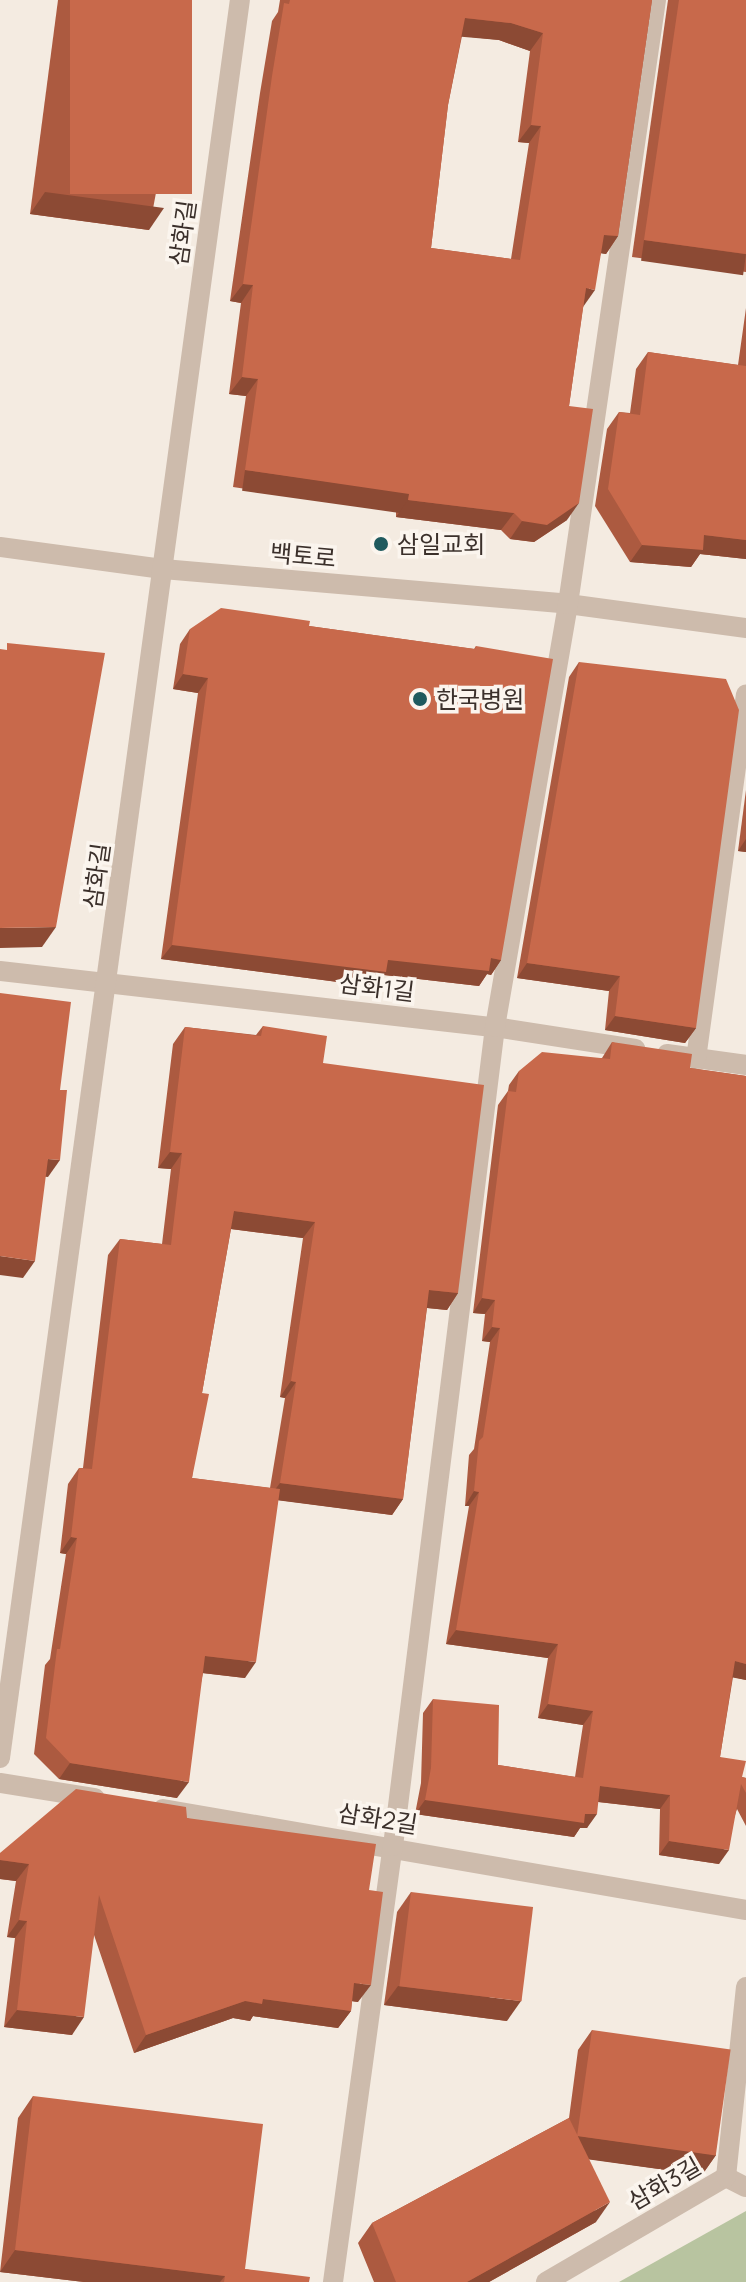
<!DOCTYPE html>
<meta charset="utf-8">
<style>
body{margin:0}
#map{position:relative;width:746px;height:2282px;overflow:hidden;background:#f4ebe1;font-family:Manrope,"Noto Sans KR",sans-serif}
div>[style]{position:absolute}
.green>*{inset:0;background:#b8c4a0}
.minor>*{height:20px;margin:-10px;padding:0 10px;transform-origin:10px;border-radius:10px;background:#cdbbac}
.wall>*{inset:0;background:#ac5a40}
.shaded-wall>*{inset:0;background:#8c4a34;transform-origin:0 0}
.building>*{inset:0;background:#c8694b;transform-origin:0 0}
.dots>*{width:22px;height:22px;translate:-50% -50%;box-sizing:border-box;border:4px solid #fbf5ee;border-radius:50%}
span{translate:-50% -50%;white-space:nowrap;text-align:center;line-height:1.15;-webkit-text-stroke:7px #fbf5ee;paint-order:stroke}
.street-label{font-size:24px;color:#3b302b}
.poi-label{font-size:24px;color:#3b302b}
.left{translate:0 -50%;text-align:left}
</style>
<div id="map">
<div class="green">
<i style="clip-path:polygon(746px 2211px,746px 2282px,619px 2282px)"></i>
</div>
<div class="minor">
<i style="left:0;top:547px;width:164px;rotate:7.7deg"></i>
<i style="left:163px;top:569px;width:407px;rotate:4.9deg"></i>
<i style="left:568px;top:604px;width:180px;rotate:7.7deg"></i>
<i style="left:0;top:971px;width:498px;rotate:6.5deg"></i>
<i style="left:495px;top:1027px;width:142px;rotate:8.9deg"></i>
<i style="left:667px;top:1054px;width:80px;rotate:7.9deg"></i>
<i style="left:696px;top:1059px;width:368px;rotate:-82.2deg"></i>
<i style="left:0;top:1758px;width:1774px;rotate:-82.23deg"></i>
<i style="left:0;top:1783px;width:96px;rotate:9deg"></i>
<i style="left:163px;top:1809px;width:592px;rotate:9.83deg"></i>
<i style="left:726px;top:2177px;width:22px;rotate:27deg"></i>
<i style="left:333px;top:2282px;width:440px;rotate:-82.2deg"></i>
<i style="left:393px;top:1846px;width:825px;rotate:-82.9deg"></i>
<i style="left:495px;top:1027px;width:429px;rotate:-80.2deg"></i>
<i style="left:568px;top:604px;width:610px;rotate:-81.71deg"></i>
<i style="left:546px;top:2282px;width:208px;rotate:-30.3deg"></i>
<i style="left:726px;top:2177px;width:191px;rotate:-84deg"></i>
</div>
<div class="wall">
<i style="clip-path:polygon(58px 0,192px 0,149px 230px,30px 214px)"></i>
<i style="clip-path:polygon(evenodd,280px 0,652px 0,618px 236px,606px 254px,601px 253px,583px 307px,569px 406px,567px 520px,534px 542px,510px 539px,501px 530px,396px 517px,396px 511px,233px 487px,246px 396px,229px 394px,241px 303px,230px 301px,260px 93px,272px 21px,278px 12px,280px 0,462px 36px,499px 40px,530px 51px,518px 142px,529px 143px,511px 259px,431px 248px,448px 105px,462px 36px)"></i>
<i style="clip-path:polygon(668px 0,746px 0,746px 272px,632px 257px)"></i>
<i style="clip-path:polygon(746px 308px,746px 559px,700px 554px,691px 567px,630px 562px,595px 506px,607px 429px,619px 412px,630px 413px,636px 369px,648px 352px,738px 365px)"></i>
<i style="clip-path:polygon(309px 626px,474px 649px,476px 646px,501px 960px,491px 975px,487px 974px,479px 986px,384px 975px,376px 987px,161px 959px,198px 693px,173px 689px,180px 644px,190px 629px)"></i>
<i style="clip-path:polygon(579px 662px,696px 1028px,685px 1043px,605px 1030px,609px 991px,517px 978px,569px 677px)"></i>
<i style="clip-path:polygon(746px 790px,746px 852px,738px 851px)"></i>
<i style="clip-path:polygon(evenodd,263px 1026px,323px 1063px,458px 1293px,447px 1310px,427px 1308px,403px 1499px,392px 1515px,278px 1500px,245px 1678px,203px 1673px,177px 1798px,59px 1779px,34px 1754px,45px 1665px,50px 1659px,66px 1554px,60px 1553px,68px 1484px,79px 1468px,83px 1468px,108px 1255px,120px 1239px,162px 1244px,171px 1169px,158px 1168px,173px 1044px,185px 1027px,256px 1035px,263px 1026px,231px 1229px,303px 1238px,280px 1397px,285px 1398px,270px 1488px,192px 1478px,202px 1393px,231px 1229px)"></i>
<i style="clip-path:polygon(612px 1042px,690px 1068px,746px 1076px,746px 1680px,733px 1677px,720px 1757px,742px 1777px,746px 1778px,746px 1826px,737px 1809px,719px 1864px,659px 1855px,660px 1809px,598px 1802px,587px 1828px,580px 1828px,574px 1837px,415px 1814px,421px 1783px,423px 1713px,433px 1699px,498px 1765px,575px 1777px,583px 1725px,538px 1718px,548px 1658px,446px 1644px,469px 1506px,465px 1506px,469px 1455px,474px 1449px,490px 1342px,482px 1341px,485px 1314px,473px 1313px,498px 1105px,508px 1091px,509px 1085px,519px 1071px,602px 1058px)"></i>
<i style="clip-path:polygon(187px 1818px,369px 1890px,358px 2002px,352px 2001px,351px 2011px,338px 2028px,253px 2016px,250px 2021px,233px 2018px,134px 2053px,94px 1935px,72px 2035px,4px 2027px,15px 1938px,7px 1937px,16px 1881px,0 1879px,0 1853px)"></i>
<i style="clip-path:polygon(411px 1892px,507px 2021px,384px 2005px,397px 1912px)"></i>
<i style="clip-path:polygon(592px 2030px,716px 2155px,702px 2175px,589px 2159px,596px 2222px,489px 2282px,374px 2282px,358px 2243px,372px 2223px,569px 2118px,578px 2050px)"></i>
<i style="clip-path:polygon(33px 2096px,245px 2269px,309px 2282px,84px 2282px,0 2272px,18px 2118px)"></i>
</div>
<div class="shaded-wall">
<i style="clip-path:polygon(465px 18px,511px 23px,543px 33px,530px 51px,499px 40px,453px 36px)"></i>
<i style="clip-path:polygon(531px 125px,541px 126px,529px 143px,518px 142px)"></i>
<i style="clip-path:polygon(45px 192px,164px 208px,149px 230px,30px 214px)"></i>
<i style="clip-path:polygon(604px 235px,618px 236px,606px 254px,592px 252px)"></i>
<i style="left:644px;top:240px;width:103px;height:21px;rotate:8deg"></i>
<i style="clip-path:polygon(243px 284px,253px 285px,241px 303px,230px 301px)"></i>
<i style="clip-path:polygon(586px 288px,595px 290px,583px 307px)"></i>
<i style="clip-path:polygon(242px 377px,258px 379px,246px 396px,229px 394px)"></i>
<i style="left:245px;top:470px;width:166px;height:21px;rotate:8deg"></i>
<i style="clip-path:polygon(408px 500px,514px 513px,501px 530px,396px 517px)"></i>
<i style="clip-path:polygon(579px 503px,567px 520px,534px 542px,510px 539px,522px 521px)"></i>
<i style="clip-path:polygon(704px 535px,746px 540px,746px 559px,700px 554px,691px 567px,630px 562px,642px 545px)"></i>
<i style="clip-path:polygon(183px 674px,208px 678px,198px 693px,173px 689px)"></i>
<i style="clip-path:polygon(746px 839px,746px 852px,738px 851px)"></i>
<i style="clip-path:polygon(56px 927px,42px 947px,0 948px,0 928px)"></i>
<i style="clip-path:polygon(172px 945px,491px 958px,501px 960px,491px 975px,487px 974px,479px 986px,384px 975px,376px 987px,161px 959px)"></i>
<i style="clip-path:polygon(527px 963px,620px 976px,609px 991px,517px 978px)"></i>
<i style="clip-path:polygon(615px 1016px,696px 1028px,685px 1043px,605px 1030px)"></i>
<i style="clip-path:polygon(170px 1152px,182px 1153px,171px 1169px,158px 1168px)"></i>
<i style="clip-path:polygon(48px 1159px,60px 1160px,48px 1177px,36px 1176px)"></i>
<i style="clip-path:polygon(234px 1211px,315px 1222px,303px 1238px,223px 1228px)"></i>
<i style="clip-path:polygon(0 1256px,35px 1261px,23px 1278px,0 1275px)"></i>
<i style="clip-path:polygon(429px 1290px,458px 1293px,447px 1310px,418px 1307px)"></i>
<i style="clip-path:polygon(482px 1298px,495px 1300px,485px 1314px,473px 1313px)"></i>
<i style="clip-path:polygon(492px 1327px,500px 1328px,490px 1342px,482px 1341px)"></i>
<i style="clip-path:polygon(291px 1381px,296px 1382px,285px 1398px,280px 1397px)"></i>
<i style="clip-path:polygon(280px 1483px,403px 1499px,392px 1515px,268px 1499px)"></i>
<i style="clip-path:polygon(474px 1491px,479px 1492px,469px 1506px,465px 1506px)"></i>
<i style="clip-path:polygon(71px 1537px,77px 1538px,66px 1554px,60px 1553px)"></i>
<i style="clip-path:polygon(456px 1630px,558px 1644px,548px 1658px,446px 1644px)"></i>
<i style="clip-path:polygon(205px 1656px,256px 1662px,245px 1678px,193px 1672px)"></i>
<i style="clip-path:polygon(735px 1661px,746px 1664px,746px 1680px,725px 1676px)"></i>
<i style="clip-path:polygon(548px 1704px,593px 1711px,583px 1725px,538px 1718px)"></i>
<i style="clip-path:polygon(70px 1763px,189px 1782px,177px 1798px,59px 1779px)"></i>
<i style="clip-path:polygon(600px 1786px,670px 1795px,660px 1809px,590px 1801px)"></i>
<i style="clip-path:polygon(425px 1800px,597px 1814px,587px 1828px,580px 1828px,574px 1837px,415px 1814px)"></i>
<i style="clip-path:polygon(669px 1841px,729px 1850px,719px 1864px,659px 1855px)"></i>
<i style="clip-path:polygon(0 1860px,29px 1864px,16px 1881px,0 1879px)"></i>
<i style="clip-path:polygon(19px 1920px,27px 1921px,15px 1938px,7px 1937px)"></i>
<i style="clip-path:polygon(354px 1983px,371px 1985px,358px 2002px,342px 2000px)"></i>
<i style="clip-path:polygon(398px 1986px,521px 2001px,507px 2021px,384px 2005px)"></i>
<i style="clip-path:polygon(263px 1999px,351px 2011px,338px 2028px,253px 2016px,250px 2021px,233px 2018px,134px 2053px,146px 2035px,245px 2001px)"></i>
<i style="clip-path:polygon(17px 2010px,84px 2017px,72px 2035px,4px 2027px)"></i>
<i style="clip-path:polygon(578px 2136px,716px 2155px,702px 2175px,564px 2156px)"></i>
<i style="clip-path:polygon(610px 2202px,596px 2222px,489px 2282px,467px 2282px)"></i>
<i style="clip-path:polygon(15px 2250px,225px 2276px,220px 2282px,84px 2282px,0 2272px)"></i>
</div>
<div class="building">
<i style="left:70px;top:0;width:122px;height:194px"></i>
<i style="clip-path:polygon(evenodd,290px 0,652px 0,618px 236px,604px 235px,595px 290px,586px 288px,569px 406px,593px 409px,579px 503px,547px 525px,522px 521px,514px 513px,408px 500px,409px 494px,245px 470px,258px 379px,242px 377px,253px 285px,243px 284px,272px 76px,284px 3px,289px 4px,290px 0,465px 18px,511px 23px,543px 33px,531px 125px,541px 126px,520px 260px,431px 248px,448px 105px,465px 18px)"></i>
<i style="clip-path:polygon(679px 0,746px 0,746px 254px,644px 240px)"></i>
<i style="clip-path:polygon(648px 352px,746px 366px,746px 540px,704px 535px,703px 550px,642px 545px,608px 489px,619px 412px,640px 415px)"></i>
<i style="clip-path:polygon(221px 608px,310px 621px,309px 626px,475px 649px,476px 646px,553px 659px,501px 960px,491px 958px,489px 971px,388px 960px,386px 972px,172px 945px,208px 678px,183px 674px,190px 629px)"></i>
<i style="clip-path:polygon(7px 643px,105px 653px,56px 927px,0 928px,0 649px,7px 650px)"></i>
<i style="clip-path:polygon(579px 662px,726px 679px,739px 710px,696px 1028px,615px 1016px,620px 976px,527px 963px)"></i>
<i style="clip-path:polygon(0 993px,71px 1002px,60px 1090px,67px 1090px,60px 1160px,48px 1159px,35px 1261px,0 1256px)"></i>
<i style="clip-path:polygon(263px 1026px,327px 1036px,323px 1063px,484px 1085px,458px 1293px,429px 1290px,403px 1499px,280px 1483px,296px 1382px,291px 1381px,315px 1222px,234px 1211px,202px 1393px,209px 1394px,192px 1478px,280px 1489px,256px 1662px,205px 1656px,189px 1782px,70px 1763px,46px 1738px,57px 1649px,60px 1649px,77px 1538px,71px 1537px,79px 1468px,92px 1469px,120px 1239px,171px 1245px,182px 1153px,170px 1152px,185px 1027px,261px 1036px)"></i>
<i style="clip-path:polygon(612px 1042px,692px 1054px,690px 1068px,746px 1076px,746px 1664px,735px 1661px,720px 1757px,746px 1761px,742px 1777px,746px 1778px,746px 1793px,741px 1784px,729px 1850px,669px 1841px,670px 1795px,600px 1786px,597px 1814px,585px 1814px,584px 1823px,425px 1800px,431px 1768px,433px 1699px,499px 1705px,498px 1765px,583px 1778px,593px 1711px,548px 1704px,558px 1644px,456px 1630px,479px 1492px,474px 1491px,479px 1441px,483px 1437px,500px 1328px,492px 1327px,495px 1300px,482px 1298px,508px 1091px,516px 1092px,519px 1071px,542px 1052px,610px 1059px)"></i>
<i style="clip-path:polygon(76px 1789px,186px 1807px,187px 1818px,376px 1844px,369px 1890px,383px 1892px,371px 1985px,354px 1983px,351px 2011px,263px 1999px,262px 2004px,245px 2001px,146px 2035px,99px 1895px,84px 2017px,17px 2010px,27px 1921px,19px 1920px,29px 1864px,0 1860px,0 1853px)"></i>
<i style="left:411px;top:1892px;width:123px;height:95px;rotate:7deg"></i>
<i style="left:592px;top:2030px;width:140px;height:107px;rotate:8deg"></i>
<i style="clip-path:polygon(33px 2096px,263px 2124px,245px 2269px,310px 2277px,309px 2282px,224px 2282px,225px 2276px,15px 2250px)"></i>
<i style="clip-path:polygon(569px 2118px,610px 2202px,467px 2282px,396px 2282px,372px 2223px)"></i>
</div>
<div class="dots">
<i style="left:381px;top:544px;background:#1f5a5e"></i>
<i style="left:420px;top:699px;background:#1f5a5e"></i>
</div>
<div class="street-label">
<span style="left:182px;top:233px;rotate:-82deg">삼화길</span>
<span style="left:303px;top:555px;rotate:5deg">백토로</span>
<span style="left:96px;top:876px;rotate:-82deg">삼화길</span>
<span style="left:377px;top:987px;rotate:7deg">삼화1길</span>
<span style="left:378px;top:1818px;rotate:9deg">삼화2길</span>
<span style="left:664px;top:2183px;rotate:-30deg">삼화3길</span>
</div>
<div class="poi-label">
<span class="left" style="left:397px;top:544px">삼일교회</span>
<span class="left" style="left:436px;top:699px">한국병원</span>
</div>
</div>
